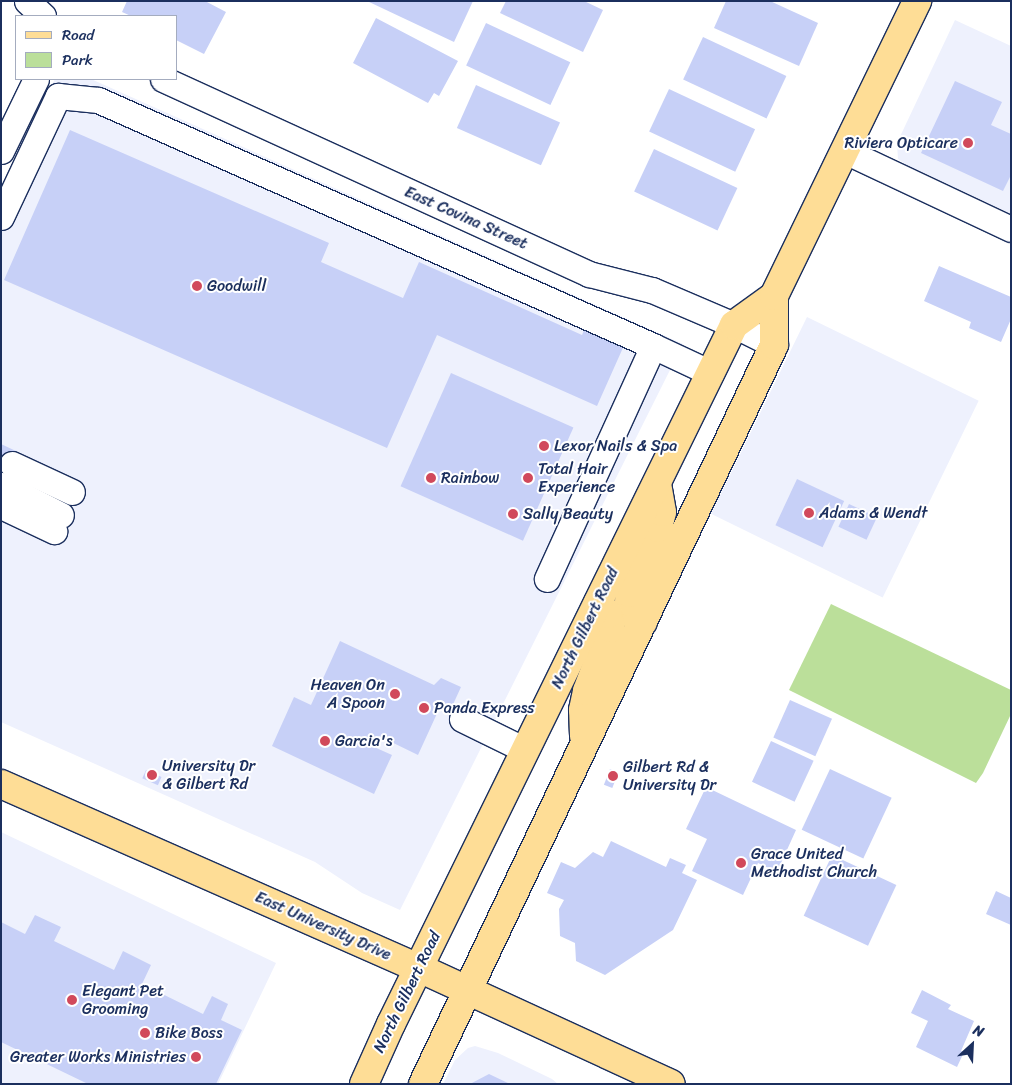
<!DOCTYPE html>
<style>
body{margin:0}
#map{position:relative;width:1012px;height:1085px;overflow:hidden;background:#fff;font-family:Sriracha,sans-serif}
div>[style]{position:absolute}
.built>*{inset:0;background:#eef1fd;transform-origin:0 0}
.green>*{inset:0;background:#bbdf9a}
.building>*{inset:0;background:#c7d0f7;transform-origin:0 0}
.roads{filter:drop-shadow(1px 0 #1b2f5e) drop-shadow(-1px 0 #1b2f5e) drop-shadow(0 1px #1b2f5e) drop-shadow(0 -1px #1b2f5e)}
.minor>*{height:25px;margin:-12.5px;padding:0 12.5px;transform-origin:12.5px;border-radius:12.5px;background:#fff}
.major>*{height:28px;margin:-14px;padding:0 14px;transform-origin:14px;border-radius:14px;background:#fedd96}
.dots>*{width:14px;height:14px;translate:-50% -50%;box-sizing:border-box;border:2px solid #fff;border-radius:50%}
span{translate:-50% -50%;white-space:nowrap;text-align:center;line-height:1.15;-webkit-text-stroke:4px #fff;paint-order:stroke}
.poi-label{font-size:16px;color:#1b2f5e}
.right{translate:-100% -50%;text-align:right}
.left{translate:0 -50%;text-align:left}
.street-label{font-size:16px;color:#1b2f5e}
.frame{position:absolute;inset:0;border:2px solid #1b2f5e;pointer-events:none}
.legend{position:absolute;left:15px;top:15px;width:162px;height:65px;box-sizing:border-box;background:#fff;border:1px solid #a4acbf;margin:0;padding:6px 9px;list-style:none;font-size:15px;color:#1b2f5e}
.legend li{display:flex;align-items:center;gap:10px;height:25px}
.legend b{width:25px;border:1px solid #a4acbf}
.north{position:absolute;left:947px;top:1020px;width:50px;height:50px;-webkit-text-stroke:4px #fff;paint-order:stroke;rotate:25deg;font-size:14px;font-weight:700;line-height:20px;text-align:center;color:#1b2f5e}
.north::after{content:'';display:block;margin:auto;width:18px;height:22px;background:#1b2f5e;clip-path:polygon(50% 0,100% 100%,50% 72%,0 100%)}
</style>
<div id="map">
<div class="built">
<i style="clip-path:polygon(955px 20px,1011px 46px,1011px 214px,907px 165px,898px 159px,897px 143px)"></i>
<i style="clip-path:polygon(55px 79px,91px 79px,683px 344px,400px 910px,362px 893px,315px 862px,1px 722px,1px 185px)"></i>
<i style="left:807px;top:317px;width:191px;height:219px;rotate:26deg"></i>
<i style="clip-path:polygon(1px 832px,276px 963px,218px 1084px,1px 1084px)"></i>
<i style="clip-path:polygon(475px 1046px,498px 1053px,552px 1079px,558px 1084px,443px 1084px,455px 1060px,468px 1048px)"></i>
</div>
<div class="green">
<i style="clip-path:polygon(831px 604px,1011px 690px,1011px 714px,983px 773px,976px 783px,789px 690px)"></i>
</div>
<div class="building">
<i style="clip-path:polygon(127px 1px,205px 1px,226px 12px,204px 54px,176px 40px,176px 16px,131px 16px,122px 12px)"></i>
<i style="clip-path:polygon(367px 1px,473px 1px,454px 42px)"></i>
<i style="clip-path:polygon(506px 1px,584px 1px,603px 10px,583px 52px,500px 13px)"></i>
<i style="clip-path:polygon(726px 1px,770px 1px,818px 23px,799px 66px,714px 28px)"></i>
<i style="clip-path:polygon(376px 18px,458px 61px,439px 96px,434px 93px,428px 103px,353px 63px)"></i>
<i style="left:486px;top:23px;width:93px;height:47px;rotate:25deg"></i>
<i style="left:703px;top:37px;width:92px;height:47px;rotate:25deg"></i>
<i style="clip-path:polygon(955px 81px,1002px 102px,991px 125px,1011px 134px,1011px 175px,1003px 191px,921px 153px)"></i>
<i style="left:476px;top:85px;width:92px;height:47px;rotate:24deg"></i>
<i style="left:669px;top:89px;width:95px;height:47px;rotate:25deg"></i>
<i style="clip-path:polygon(70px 130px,329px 243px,321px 262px,403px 298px,419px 262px,582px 335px,587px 323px,626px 341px,597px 406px,437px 335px,387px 448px,4px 280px)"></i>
<i style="left:654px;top:149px;width:92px;height:47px;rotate:25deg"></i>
<i style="clip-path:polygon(939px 266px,1011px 297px,1011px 319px,1001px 342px,969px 328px,971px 322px,924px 301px)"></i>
<i style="left:451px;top:373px;width:134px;height:124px;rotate:24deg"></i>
<i style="clip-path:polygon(1px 444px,18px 452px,1px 486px)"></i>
<i style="left:797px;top:479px;width:52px;height:51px;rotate:25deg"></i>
<i style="left:849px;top:504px;width:31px;height:25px;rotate:25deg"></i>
<i style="clip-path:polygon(340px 641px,434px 685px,441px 678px,461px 687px,450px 711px,440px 707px,418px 755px,379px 736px,374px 747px,392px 755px,374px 794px,272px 746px,294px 697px,311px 705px)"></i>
<i style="left:790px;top:700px;width:46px;height:41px;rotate:24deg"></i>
<i style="left:771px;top:741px;width:47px;height:45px;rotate:25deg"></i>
<i style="left:610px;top:769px;width:9px;height:17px;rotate:21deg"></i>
<i style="left:830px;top:769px;width:68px;height:67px;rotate:25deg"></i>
<i style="left:146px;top:770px;width:17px;height:9px;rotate:24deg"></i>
<i style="clip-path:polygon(706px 787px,796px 830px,777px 872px,758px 863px,743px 895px,692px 871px,707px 839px,686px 829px)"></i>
<i style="clip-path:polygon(611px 841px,666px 867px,670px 858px,686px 865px,682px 873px,697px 880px,673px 930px,605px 975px,576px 961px,575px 943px,560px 936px,559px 909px,564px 900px,547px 893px,561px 862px,575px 868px,593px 852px,603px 857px)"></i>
<i style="left:832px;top:855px;width:71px;height:67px;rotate:25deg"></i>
<i style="clip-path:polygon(996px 891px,1011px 898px,1011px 925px,986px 914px)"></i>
<i style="clip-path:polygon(35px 915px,61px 927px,54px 941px,114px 970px,123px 951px,151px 965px,142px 984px,203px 1014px,212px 996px,228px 1004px,221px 1020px,242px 1030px,216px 1084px,88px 1084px,1px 1042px,1px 922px,25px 934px)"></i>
<i style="clip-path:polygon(922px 990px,951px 1005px,948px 1009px,974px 1021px,961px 1051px,964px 1052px,957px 1067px,916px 1047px,928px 1021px,911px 1013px)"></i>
<i style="clip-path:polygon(489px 1074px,510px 1084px,470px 1084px)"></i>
</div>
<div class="roads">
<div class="minor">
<i style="left:27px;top:1px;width:22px;rotate:43deg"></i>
<i style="left:163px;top:79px;width:469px;rotate:24.6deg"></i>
<i style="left:589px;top:274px;width:65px;rotate:14.3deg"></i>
<i style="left:652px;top:290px;width:89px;rotate:23.1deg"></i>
<i style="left:734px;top:325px;width:45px;rotate:26.6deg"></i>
<i style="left:1px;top:151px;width:80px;rotate:-64.1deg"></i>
<i style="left:845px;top:151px;width:183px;rotate:25.2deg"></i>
<i style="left:1px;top:217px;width:134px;rotate:-64.8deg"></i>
<i style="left:58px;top:96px;width:40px;rotate:5.7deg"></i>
<i style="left:98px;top:100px;width:607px;rotate:23.9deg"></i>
<i style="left:653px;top:346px;width:256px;rotate:114.5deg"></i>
<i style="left:653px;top:346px;width:64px;rotate:25deg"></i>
<i style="left:12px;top:464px;width:66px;rotate:25deg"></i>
<i style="left:2px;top:485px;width:66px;rotate:27deg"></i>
<i style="left:1px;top:506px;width:59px;rotate:25.3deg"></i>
<i style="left:462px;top:719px;width:70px;rotate:26.2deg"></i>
</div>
<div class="major">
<i style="left:643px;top:622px;width:15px;rotate:-143deg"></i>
<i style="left:631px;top:613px;width:11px;rotate:-100deg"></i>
<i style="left:629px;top:602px;width:9px;rotate:-84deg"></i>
<i style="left:630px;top:593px;width:71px;rotate:-66.7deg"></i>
<i style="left:658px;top:528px;width:16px;rotate:-76deg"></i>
<i style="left:662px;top:512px;width:28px;rotate:-100deg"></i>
<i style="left:584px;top:736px;width:26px;rotate:-92deg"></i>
<i style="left:583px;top:710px;width:19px;rotate:-78deg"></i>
<i style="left:587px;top:691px;width:67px;rotate:-69.1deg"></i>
<i style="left:611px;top:628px;width:14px;rotate:-102deg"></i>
<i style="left:608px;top:614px;width:15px;rotate:-132deg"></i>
<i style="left:1px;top:784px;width:457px;rotate:23.8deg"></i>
<i style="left:419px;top:968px;width:277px;rotate:24.7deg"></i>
<i style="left:364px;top:1084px;width:66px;rotate:-65.8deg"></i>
<i style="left:391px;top:1024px;width:779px;rotate:-63.86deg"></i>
<i style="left:734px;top:325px;width:49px;rotate:-35.9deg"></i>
<i style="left:423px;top:1084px;width:818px;rotate:-64.59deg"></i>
<i style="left:774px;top:345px;width:49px;rotate:-90deg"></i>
<i style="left:774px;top:296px;width:328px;rotate:-64.1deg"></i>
</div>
</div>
<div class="dots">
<i style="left:968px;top:143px;background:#d1495b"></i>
<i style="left:197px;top:286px;background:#d1495b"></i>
<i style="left:544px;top:446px;background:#d1495b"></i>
<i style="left:431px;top:478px;background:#d1495b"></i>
<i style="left:528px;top:478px;background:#d1495b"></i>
<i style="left:809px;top:513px;background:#d1495b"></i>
<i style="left:513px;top:514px;background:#d1495b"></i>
<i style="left:395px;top:694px;background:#d1495b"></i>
<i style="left:424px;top:708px;background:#d1495b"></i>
<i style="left:325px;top:741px;background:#d1495b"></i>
<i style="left:152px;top:775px;background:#d1495b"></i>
<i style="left:613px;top:776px;background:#d1495b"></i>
<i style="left:741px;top:863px;background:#d1495b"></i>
<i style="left:72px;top:1000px;background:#d1495b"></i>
<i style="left:145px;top:1033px;background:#d1495b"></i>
<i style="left:196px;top:1057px;background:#d1495b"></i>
</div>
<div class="poi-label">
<span class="right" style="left:958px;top:143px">Riviera Opticare</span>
<span class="left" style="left:207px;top:286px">Goodwill</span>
<span class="left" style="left:554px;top:446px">Lexor Nails &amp; Spa</span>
<span class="left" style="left:538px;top:478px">Total Hair<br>Experience</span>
<span class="left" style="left:441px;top:478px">Rainbow</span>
<span class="left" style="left:819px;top:513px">Adams &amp; Wendt</span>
<span class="left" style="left:523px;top:514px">Sally Beauty</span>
<span class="right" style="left:385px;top:694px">Heaven On<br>A Spoon</span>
<span class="left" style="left:434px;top:708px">Panda Express</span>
<span class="left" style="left:335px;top:741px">Garcia's</span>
<span class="left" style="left:162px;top:775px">University Dr<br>&amp; Gilbert Rd</span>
<span class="left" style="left:623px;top:776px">Gilbert Rd &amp;<br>University Dr</span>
<span class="left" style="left:751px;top:863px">Grace United<br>Methodist Church</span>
<span class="left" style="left:82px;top:1000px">Elegant Pet<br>Grooming</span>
<span class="left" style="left:155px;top:1033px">Bike Boss</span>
<span class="right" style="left:186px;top:1057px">Greater Works Ministries</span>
</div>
<div class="street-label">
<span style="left:466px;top:218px;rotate:24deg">East Covina Street</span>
<span style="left:585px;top:628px;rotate:-64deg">North Gilbert Road</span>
<span style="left:323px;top:926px;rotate:24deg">East University Drive</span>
<span style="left:407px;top:992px;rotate:-64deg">North Gilbert Road</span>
</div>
<div class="frame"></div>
<ul class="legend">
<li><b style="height:6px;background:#fedd96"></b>Road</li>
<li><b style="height:14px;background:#bbdf9a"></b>Park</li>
</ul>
<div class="north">N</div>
</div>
